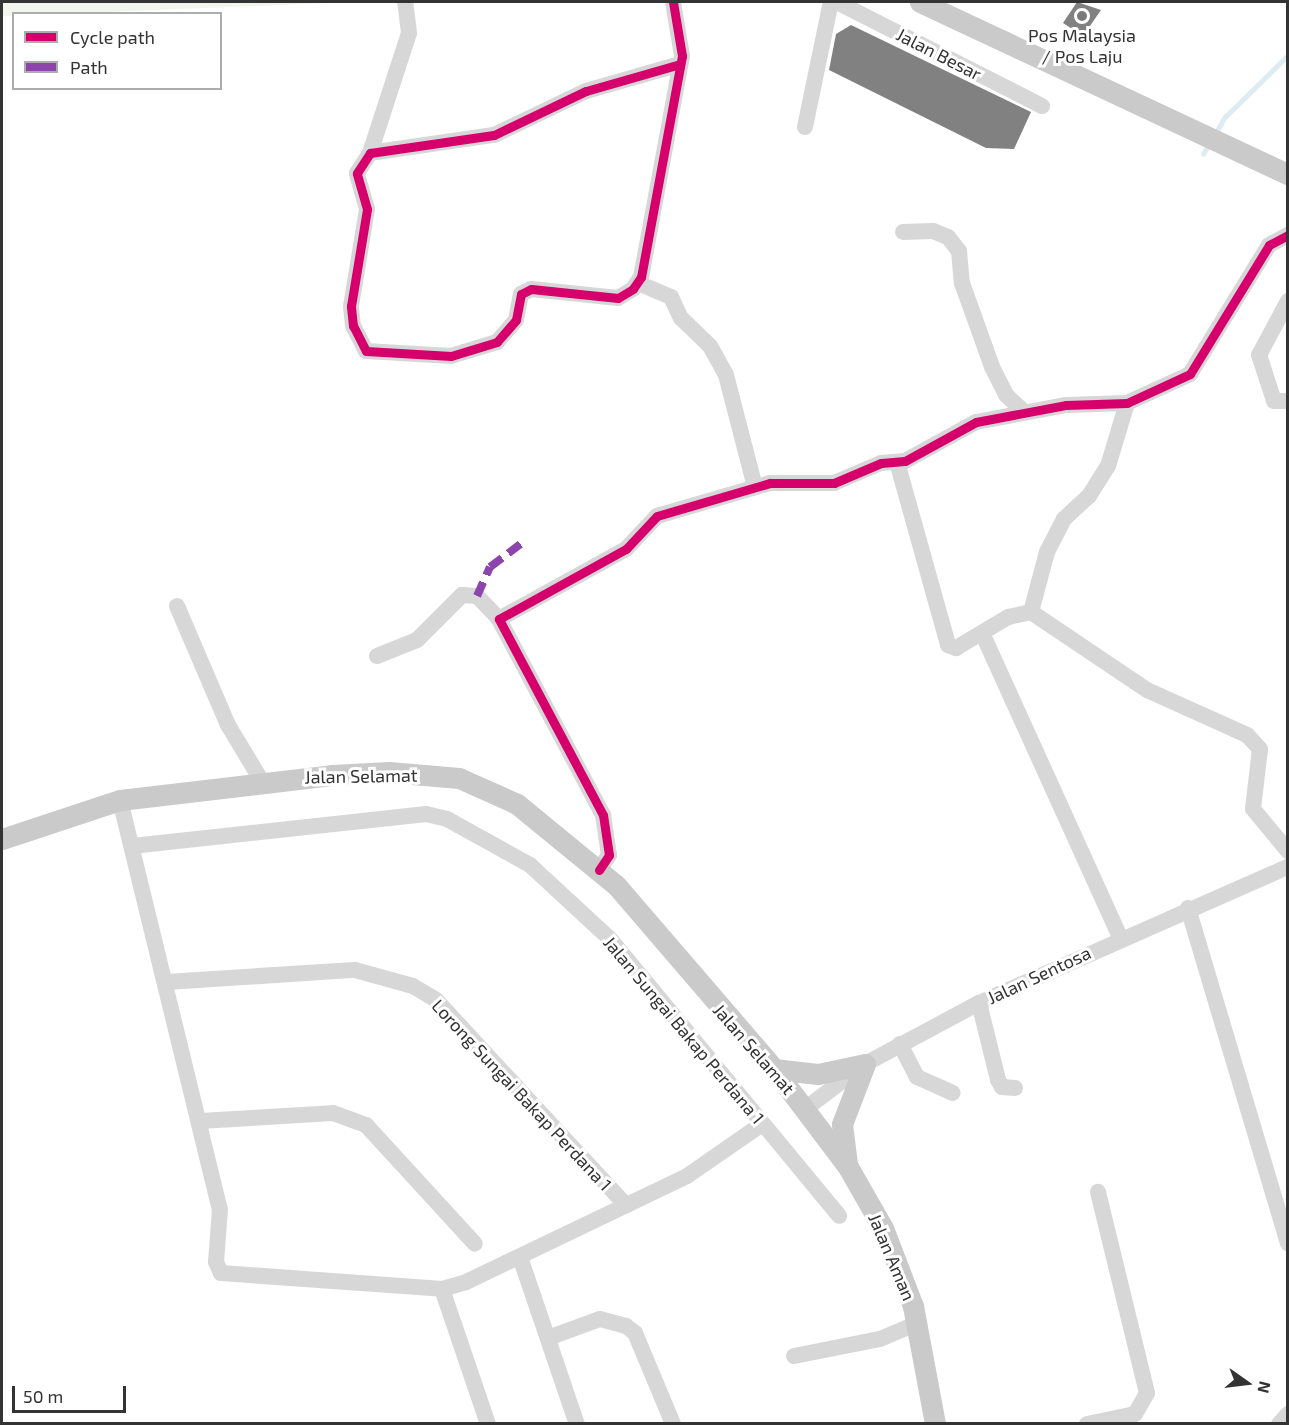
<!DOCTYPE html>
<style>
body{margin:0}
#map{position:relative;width:1289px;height:1425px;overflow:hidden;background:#fff;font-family:"Exo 2",sans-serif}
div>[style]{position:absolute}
.green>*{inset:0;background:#f1f5ed}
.stream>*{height:4.5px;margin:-2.25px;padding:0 2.25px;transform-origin:2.25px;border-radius:2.25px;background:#ddebf3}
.building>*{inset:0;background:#818181}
.minor>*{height:16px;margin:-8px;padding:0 8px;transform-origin:8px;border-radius:8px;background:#d7d7d7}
.major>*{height:21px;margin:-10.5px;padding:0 10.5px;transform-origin:10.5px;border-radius:10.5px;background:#cacaca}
.quiet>*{height:8px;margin-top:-4px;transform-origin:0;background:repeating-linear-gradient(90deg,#8e44ad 0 15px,transparent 0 23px)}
.cycleway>*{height:9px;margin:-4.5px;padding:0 4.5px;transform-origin:4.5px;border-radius:4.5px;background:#d6006c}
.dots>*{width:16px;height:16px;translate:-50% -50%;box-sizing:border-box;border:3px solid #fff;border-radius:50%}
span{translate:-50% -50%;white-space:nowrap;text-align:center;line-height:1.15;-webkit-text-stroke:6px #fff;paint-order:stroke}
.poi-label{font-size:18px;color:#333}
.street-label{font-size:18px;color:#333}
.frame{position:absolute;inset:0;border:3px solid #333;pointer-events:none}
.legend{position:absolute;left:12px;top:12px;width:210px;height:78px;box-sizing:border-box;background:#fff;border:2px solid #adadad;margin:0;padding:8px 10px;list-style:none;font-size:18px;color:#333}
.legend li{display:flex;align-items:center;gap:12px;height:30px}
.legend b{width:30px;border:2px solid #adadad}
.north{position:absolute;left:1217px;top:1353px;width:60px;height:60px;-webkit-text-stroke:4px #fff;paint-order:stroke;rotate:104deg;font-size:16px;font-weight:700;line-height:24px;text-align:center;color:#333}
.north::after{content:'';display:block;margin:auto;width:21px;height:27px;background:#333;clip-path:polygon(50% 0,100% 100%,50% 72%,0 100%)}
.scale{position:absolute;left:12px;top:1386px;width:114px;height:27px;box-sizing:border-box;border:3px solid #333;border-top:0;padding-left:8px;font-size:18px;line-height:21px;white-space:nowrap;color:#333;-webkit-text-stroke:4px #fff;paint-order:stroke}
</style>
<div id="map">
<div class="green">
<i style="clip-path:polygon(2px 2px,354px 2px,2px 16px)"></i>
</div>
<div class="stream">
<i style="left:1215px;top:134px;width:20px;rotate:-60deg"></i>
<i style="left:1225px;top:117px;width:88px;rotate:-44.5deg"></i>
<i style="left:1203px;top:154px;width:12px;rotate:-59deg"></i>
</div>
<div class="building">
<i style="clip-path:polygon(1077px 2px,1101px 10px,1083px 36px,1063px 23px)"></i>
<i style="clip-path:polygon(851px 25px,1031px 112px,1014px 149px,986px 148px,829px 70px,836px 34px)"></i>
</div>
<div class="minor">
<i style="left:673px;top:2px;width:55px;rotate:80.5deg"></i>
<i style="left:682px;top:56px;width:225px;rotate:100.5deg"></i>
<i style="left:641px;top:277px;width:14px;rotate:124deg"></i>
<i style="left:633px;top:289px;width:17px;rotate:149deg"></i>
<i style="left:618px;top:298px;width:87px;rotate:-174.1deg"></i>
<i style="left:531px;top:289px;width:11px;rotate:153deg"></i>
<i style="left:521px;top:294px;width:26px;rotate:101deg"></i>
<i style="left:516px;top:320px;width:29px;rotate:131deg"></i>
<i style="left:497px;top:342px;width:48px;rotate:163.1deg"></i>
<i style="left:451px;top:356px;width:85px;rotate:-176.6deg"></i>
<i style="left:366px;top:351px;width:28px;rotate:-117deg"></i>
<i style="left:353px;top:326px;width:20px;rotate:-96deg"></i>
<i style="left:351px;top:306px;width:98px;rotate:-80.6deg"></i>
<i style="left:367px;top:209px;width:37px;rotate:-106deg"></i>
<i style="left:357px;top:173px;width:24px;rotate:-57deg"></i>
<i style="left:370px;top:153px;width:125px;rotate:-8.3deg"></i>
<i style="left:494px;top:135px;width:102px;rotate:-25.6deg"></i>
<i style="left:586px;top:91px;width:98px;rotate:-16deg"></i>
<i style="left:837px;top:2px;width:230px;rotate:26.9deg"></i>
<i style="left:805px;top:127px;width:128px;rotate:-78.3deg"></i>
<i style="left:370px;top:153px;width:126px;rotate:-72deg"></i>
<i style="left:409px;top:33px;width:31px;rotate:-97deg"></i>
<i style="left:903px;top:232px;width:30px;rotate:-2deg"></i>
<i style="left:933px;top:231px;width:16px;rotate:22deg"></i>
<i style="left:948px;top:237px;width:18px;rotate:52deg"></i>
<i style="left:959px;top:251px;width:32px;rotate:85deg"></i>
<i style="left:962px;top:283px;width:89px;rotate:70.3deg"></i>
<i style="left:992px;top:367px;width:31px;rotate:63deg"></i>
<i style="left:1006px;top:395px;width:23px;rotate:43deg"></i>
<i style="left:638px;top:283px;width:36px;rotate:23deg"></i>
<i style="left:671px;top:297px;width:23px;rotate:65deg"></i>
<i style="left:681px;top:318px;width:40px;rotate:44deg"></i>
<i style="left:710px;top:346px;width:33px;rotate:61deg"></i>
<i style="left:726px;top:375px;width:116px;rotate:75.5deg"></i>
<i style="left:1288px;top:301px;width:61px;rotate:118.2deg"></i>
<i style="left:1259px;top:355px;width:48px;rotate:71.9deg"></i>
<i style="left:1274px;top:401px;width:14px"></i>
<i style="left:897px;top:462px;width:190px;rotate:74.4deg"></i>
<i style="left:948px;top:645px;width:9px;rotate:21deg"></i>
<i style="left:956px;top:648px;width:61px;rotate:-30.8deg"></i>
<i style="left:1008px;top:617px;width:24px;rotate:-12deg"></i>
<i style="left:1031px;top:612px;width:140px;rotate:33.9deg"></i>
<i style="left:1147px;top:690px;width:110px;rotate:24.2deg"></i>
<i style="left:1247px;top:735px;width:19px;rotate:47deg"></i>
<i style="left:1260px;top:749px;width:60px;rotate:96.7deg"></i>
<i style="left:1253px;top:809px;width:55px;rotate:50.2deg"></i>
<i style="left:177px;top:606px;width:129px;rotate:66.8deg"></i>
<i style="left:228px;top:725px;width:64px;rotate:59deg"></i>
<i style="left:1031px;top:612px;width:62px;rotate:-75.1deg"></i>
<i style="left:1047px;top:552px;width:37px;rotate:-63deg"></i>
<i style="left:1064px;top:519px;width:34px;rotate:-43deg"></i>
<i style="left:1089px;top:496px;width:36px;rotate:-58deg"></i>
<i style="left:1108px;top:466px;width:66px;rotate:-73.2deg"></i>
<i style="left:983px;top:635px;width:332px;rotate:65.6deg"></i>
<i style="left:377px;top:656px;width:43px;rotate:-21.8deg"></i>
<i style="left:417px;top:640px;width:64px;rotate:-45deg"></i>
<i style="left:462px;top:595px;width:15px;rotate:4deg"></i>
<i style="left:477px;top:596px;width:32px;rotate:46deg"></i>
<i style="left:120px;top:800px;width:421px;rotate:76.3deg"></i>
<i style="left:220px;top:1209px;width:53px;rotate:94.3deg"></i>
<i style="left:216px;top:1262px;width:12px;rotate:66deg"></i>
<i style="left:221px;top:1273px;width:222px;rotate:4.1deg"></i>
<i style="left:442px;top:1289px;width:25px;rotate:-16deg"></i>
<i style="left:466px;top:1282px;width:245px;rotate:-25.6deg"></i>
<i style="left:687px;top:1176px;width:91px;rotate:-34.7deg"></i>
<i style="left:132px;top:846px;width:296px;rotate:-6.2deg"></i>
<i style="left:426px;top:814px;width:22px;rotate:13deg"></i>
<i style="left:447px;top:819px;width:95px;rotate:29deg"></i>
<i style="left:530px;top:865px;width:110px;rotate:42.8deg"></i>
<i style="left:611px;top:940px;width:358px;rotate:50.4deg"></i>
<i style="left:599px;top:870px;width:18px;rotate:-56deg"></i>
<i style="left:609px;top:855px;width:40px;rotate:-98.5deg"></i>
<i style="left:603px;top:815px;width:222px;rotate:-118deg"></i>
<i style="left:499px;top:619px;width:145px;rotate:-28.9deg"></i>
<i style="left:626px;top:549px;width:45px;rotate:-46.8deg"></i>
<i style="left:657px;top:516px;width:118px;rotate:-16.3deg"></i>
<i style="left:770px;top:483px;width:64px"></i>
<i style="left:834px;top:483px;width:51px;rotate:-23.1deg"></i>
<i style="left:881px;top:463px;width:24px;rotate:-5deg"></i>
<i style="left:905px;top:461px;width:81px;rotate:-28.8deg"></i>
<i style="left:976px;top:422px;width:92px;rotate:-10.7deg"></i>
<i style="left:1066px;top:405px;width:61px;rotate:-1.9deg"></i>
<i style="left:1127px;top:403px;width:69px;rotate:-24.7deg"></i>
<i style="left:1190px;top:374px;width:151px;rotate:-58.5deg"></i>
<i style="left:1269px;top:245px;width:21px;rotate:-28deg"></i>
<i style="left:1188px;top:908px;width:350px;rotate:73.4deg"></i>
<i style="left:167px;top:982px;width:188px;rotate:-3.7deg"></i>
<i style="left:355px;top:970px;width:60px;rotate:15.4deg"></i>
<i style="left:413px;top:986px;width:27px;rotate:31deg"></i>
<i style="left:436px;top:1000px;width:280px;rotate:47.2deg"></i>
<i style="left:979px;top:1003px;width:79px;rotate:76.1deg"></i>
<i style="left:998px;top:1080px;width:8px;rotate:60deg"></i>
<i style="left:1002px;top:1087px;width:13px;rotate:4deg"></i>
<i style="left:900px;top:1044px;width:37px;rotate:63deg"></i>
<i style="left:917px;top:1077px;width:39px;rotate:24deg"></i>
<i style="left:805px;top:1109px;width:75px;rotate:-36.9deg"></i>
<i style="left:865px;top:1064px;width:129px;rotate:-28.2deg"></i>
<i style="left:979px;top:1003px;width:338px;rotate:-23.8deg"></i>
<i style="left:200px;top:1121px;width:133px;rotate:-3.4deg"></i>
<i style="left:333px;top:1113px;width:35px;rotate:20deg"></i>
<i style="left:366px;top:1125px;width:161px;rotate:47.5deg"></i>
<i style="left:520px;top:1257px;width:176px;rotate:71.2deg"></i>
<i style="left:442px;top:1289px;width:143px;rotate:71.2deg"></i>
<i style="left:548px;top:1338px;width:55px;rotate:-20.1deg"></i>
<i style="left:600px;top:1319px;width:27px;rotate:15deg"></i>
<i style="left:626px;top:1326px;width:11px;rotate:38deg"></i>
<i style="left:635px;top:1333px;width:99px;rotate:67.3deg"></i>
<i style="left:794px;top:1356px;width:88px;rotate:-11.2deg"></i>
<i style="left:880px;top:1339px;width:41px;rotate:-22.8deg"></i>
<i style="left:1087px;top:1424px;width:49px;rotate:-11.8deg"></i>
<i style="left:1135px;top:1414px;width:24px;rotate:-60deg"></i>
<i style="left:1147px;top:1393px;width:207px;rotate:-103.7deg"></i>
<i style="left:1279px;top:1424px;width:13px;rotate:-48deg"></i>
</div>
<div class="major">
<i style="left:920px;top:2px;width:406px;rotate:25.1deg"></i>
<i style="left:2px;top:839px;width:124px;rotate:-18.3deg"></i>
<i style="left:120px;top:800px;width:213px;rotate:-6.7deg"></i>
<i style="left:332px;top:775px;width:57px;rotate:-3deg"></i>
<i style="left:389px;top:772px;width:70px;rotate:4.9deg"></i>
<i style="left:459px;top:778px;width:64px;rotate:24.1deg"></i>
<i style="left:517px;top:804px;width:128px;rotate:39.3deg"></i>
<i style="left:616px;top:885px;width:243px;rotate:49.3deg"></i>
<i style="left:774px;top:1069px;width:123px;rotate:52.9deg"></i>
<i style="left:848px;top:1167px;width:70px;rotate:60.2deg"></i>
<i style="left:883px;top:1228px;width:84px;rotate:69deg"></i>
<i style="left:913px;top:1306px;width:120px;rotate:79.4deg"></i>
<i style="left:774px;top:1069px;width:44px;rotate:6.5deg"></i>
<i style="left:818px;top:1074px;width:48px;rotate:-12deg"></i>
<i style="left:847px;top:1164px;width:40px;rotate:-97.1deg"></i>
<i style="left:842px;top:1124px;width:64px;rotate:-69deg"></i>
</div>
<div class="quiet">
<i style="left:477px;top:596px;width:32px;rotate:-66deg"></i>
<i style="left:490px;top:567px;width:39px;rotate:-37deg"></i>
</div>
<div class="cycleway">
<i style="left:673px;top:2px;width:55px;rotate:80.5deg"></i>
<i style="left:682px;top:56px;width:225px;rotate:100.5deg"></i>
<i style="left:641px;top:277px;width:14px;rotate:124deg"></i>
<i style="left:633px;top:289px;width:17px;rotate:149deg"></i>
<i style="left:618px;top:298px;width:87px;rotate:-174.1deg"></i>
<i style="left:531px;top:289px;width:11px;rotate:153deg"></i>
<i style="left:521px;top:294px;width:26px;rotate:101deg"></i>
<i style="left:516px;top:320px;width:29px;rotate:131deg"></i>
<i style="left:497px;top:342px;width:48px;rotate:163.1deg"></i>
<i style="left:451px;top:356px;width:85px;rotate:-176.6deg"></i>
<i style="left:366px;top:351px;width:28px;rotate:-117deg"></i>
<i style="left:353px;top:326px;width:20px;rotate:-96deg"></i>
<i style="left:351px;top:306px;width:98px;rotate:-80.6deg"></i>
<i style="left:367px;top:209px;width:37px;rotate:-106deg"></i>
<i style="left:357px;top:173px;width:24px;rotate:-57deg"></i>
<i style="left:370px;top:153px;width:125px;rotate:-8.3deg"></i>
<i style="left:494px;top:135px;width:102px;rotate:-25.6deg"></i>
<i style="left:586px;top:91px;width:98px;rotate:-16deg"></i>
<i style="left:599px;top:870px;width:18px;rotate:-56deg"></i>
<i style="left:609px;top:855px;width:40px;rotate:-98.5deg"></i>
<i style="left:603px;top:815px;width:222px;rotate:-118deg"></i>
<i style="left:499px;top:619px;width:145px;rotate:-28.9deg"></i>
<i style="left:626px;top:549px;width:45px;rotate:-46.8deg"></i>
<i style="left:657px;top:516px;width:118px;rotate:-16.3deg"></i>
<i style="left:770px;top:483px;width:64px"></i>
<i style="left:834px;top:483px;width:51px;rotate:-23.1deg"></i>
<i style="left:881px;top:463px;width:24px;rotate:-5deg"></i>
<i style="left:905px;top:461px;width:81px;rotate:-28.8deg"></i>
<i style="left:976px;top:422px;width:92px;rotate:-10.7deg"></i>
<i style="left:1066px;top:405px;width:61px;rotate:-1.9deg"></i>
<i style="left:1127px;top:403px;width:69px;rotate:-24.7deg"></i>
<i style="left:1190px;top:374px;width:151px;rotate:-58.5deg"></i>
<i style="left:1269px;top:245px;width:21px;rotate:-28deg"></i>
</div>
<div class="dots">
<i style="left:1082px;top:16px;background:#7a7a7a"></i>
</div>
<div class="poi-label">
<span style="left:1082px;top:46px">Pos Malaysia<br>/ Pos Laju</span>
</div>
<div class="street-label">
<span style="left:939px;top:54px;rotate:27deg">Jalan Besar</span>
<span style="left:361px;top:776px;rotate:-1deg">Jalan Selamat</span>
<span style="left:1039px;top:975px;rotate:-25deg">Jalan Sentosa</span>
<span style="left:684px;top:1030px;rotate:50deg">Jalan Sungai Bakap Perdana 1</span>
<span style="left:754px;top:1049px;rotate:49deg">Jalan Selamat</span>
<span style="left:522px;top:1095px;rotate:47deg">Lorong Sungai Bakap Perdana 1</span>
<span style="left:892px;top:1257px;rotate:67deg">Jalan Aman</span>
</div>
<div class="frame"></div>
<ul class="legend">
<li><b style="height:8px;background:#d6006c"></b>Cycle path</li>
<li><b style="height:8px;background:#8e44ad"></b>Path</li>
</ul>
<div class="north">N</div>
<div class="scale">50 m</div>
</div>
